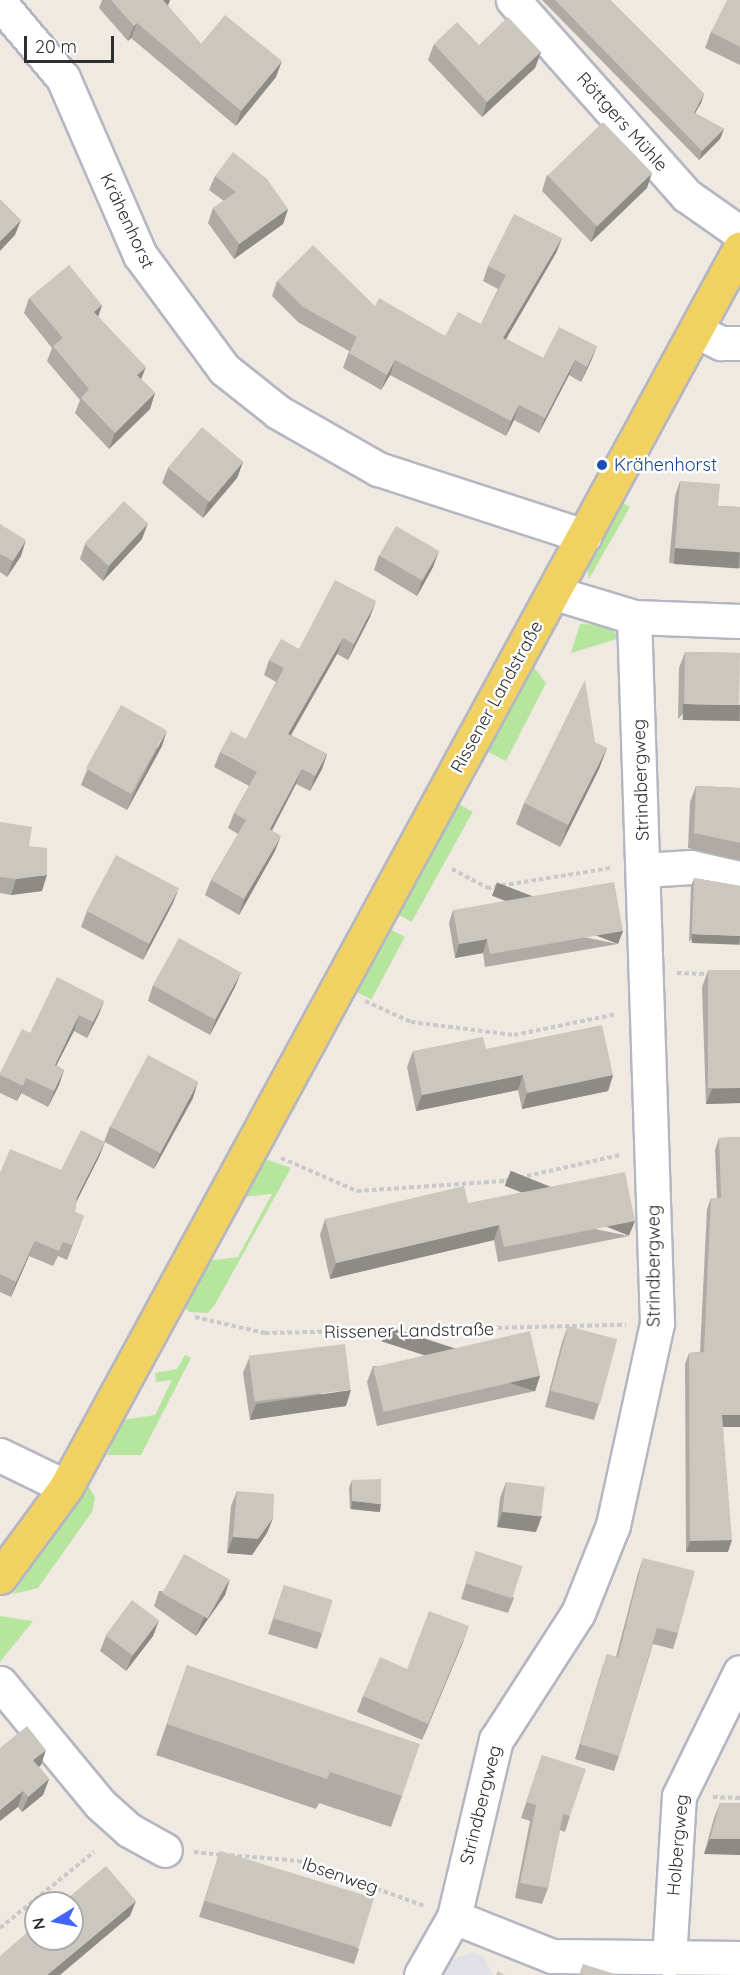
<!DOCTYPE html>
<meta charset="utf-8">
<style>
body{margin:0}
#map{position:relative;width:740px;height:1975px;overflow:hidden;background:#efe9e1;font-family:Quicksand,sans-serif}
div>[style]{position:absolute}
.industrial>*{inset:0;background:#e3e1e8}
.green>*{inset:0;background:#b6e59e;transform-origin:0 0}
.path>*{height:4px;margin-top:-2px;transform-origin:0;background:repeating-linear-gradient(90deg,#c9c9c9 0 4.5px,transparent 0 7.5px)}
.roads{filter:drop-shadow(2px 0 #b4b7c1) drop-shadow(-2px 0 #b4b7c1) drop-shadow(0 2px #b4b7c1) drop-shadow(0 -2px #b4b7c1)}
.minor>*{height:33px;margin:-16.5px;padding:0 16.5px;transform-origin:16.5px;border-radius:16.5px;background:#fff}
.major>*{height:33px;margin:-16.5px;padding:0 16.5px;transform-origin:16.5px;border-radius:16.5px;background:#f2d163}
.wall>*{inset:0;background:#afaba4}
.shaded-wall>*{inset:0;background:#8e8b86;transform-origin:0 0}
.building>*{inset:0;background:#cbc7bf;transform-origin:0 0}
.dots>*{width:16px;height:16px;translate:-50% -50%;box-sizing:border-box;border:3px solid #fff;border-radius:50%}
span{translate:-50% -50%;white-space:nowrap;text-align:center;line-height:1.15;-webkit-text-stroke:5px #fff;paint-order:stroke}
.street-label{font-size:18px;color:#2e2e2e}
.transit-label{font-size:18px;color:#164399}
.left{translate:0 -50%;text-align:left}
.north{position:absolute;left:24px;top:1891px;width:60px;height:60px;box-sizing:border-box;background:#fff;border:2px solid #ababab;border-radius:50%;rotate:260deg;font-size:16px;font-weight:700;line-height:24px;text-align:center;color:#2e2e2e}
.north::after{content:'';display:block;margin:auto;width:21px;height:27px;background:#4264fb;clip-path:polygon(50% 0,100% 100%,50% 72%,0 100%)}
.scale{position:absolute;left:24px;top:36px;width:90px;height:27px;box-sizing:border-box;border:3px solid #2e2e2e;border-top:0;padding-left:8px;font-size:18px;line-height:21px;white-space:nowrap;color:#2e2e2e;-webkit-text-stroke:4px #fff;paint-order:stroke}
</style>
<div id="map">
<div class="industrial">
<i style="clip-path:polygon(473px 1952px,484px 1956px,493px 1975px,439px 1975px,447px 1961px)"></i>
</div>
<div class="green">
<i style="clip-path:polygon(620px 501px,630px 507px,589px 579px,586px 563px)"></i>
<i style="clip-path:polygon(580px 624px,608px 625px,620px 638px,571px 653px)"></i>
<i style="clip-path:polygon(532px 665px,546px 683px,506px 761px,486px 751px)"></i>
<i style="left:457px;top:803px;width:18px;height:126px;rotate:29deg"></i>
<i style="left:388px;top:928px;width:19px;height:71px;rotate:28deg"></i>
<i style="clip-path:polygon(265px 1159px,291px 1168px,214px 1306px,208px 1313px,189px 1312px,183px 1305px,207px 1261px,238px 1257px,272px 1194px,242px 1197px)"></i>
<i style="clip-path:polygon(185px 1355px,191px 1358px,141px 1455px,107px 1455px,123px 1420px,155px 1415px,172px 1380px,156px 1382px,155px 1373px,177px 1369px)"></i>
<i style="clip-path:polygon(88px 1485px,95px 1498px,92px 1512px,38px 1588px,13px 1594px)"></i>
<i style="clip-path:polygon(0 1616px,33px 1621px,0 1662px)"></i>
</div>
<div class="path">
<i style="left:452px;top:869px;width:40px;rotate:28deg"></i>
<i style="left:487px;top:888px;width:126px;rotate:-9.2deg"></i>
<i style="left:677px;top:973px;width:35px;rotate:2deg"></i>
<i style="left:365px;top:1001px;width:51px;rotate:24.5deg"></i>
<i style="left:411px;top:1022px;width:104px;rotate:7.2deg"></i>
<i style="left:514px;top:1035px;width:105px;rotate:-11.5deg"></i>
<i style="left:281px;top:1158px;width:83px;rotate:23.5deg"></i>
<i style="left:357px;top:1191px;width:148px;rotate:-3.9deg"></i>
<i style="left:505px;top:1181px;width:118px;rotate:-12.7deg"></i>
<i style="left:195px;top:1317px;width:72px;rotate:12.9deg"></i>
<i style="left:265px;top:1333px;width:361px;rotate:-1.3deg"></i>
<i style="left:713px;top:1797px;width:27px;rotate:2deg"></i>
<i style="left:194px;top:1852px;width:29px;rotate:6deg"></i>
<i style="left:230px;top:1855px;width:69px;rotate:5deg"></i>
<i style="left:299px;top:1861px;width:134px;rotate:19.7deg"></i>
<i style="left:0;top:1928px;width:121px;rotate:-39deg"></i>
</div>
<div class="roads">
<div class="minor">
<i style="left:513px;top:0;width:261px;rotate:48.4deg"></i>
<i style="left:686px;top:195px;width:66px;rotate:35.1deg"></i>
<i style="left:0;top:3px;width:98px;rotate:50deg"></i>
<i style="left:63px;top:78px;width:193px;rotate:66.5deg"></i>
<i style="left:140px;top:255px;width:142px;rotate:53.6deg"></i>
<i style="left:224px;top:369px;width:69px;rotate:38.5deg"></i>
<i style="left:278px;top:412px;width:115px;rotate:29.7deg"></i>
<i style="left:378px;top:469px;width:217px;rotate:18deg"></i>
<i style="left:697px;top:331px;width:27px;rotate:27deg"></i>
<i style="left:721px;top:343px;width:19px"></i>
<i style="left:555px;top:593px;width:83px;rotate:16.9deg"></i>
<i style="left:634px;top:617px;width:106px;rotate:2.2deg"></i>
<i style="left:644px;top:870px;width:47px;rotate:-3.7deg"></i>
<i style="left:691px;top:867px;width:50px;rotate:12.7deg"></i>
<i style="left:0;top:1455px;width:73px;rotate:25.9deg"></i>
<i style="left:0;top:1683px;width:157px;rotate:50.4deg"></i>
<i style="left:100px;top:1804px;width:39px;rotate:42deg"></i>
<i style="left:129px;top:1830px;width:41px;rotate:29.1deg"></i>
<i style="left:454px;top:1917px;width:105px;rotate:21.7deg"></i>
<i style="left:552px;top:1956px;width:188px;rotate:0.6deg"></i>
<i style="left:669px;top:1959px;width:163px;rotate:-86.5deg"></i>
<i style="left:679px;top:1796px;width:138px;rotate:-63.8deg"></i>
<i style="left:421px;top:1975px;width:67px;rotate:-60.4deg"></i>
<i style="left:454px;top:1917px;width:182px;rotate:-76.7deg"></i>
<i style="left:496px;top:1740px;width:151px;rotate:-57.2deg"></i>
<i style="left:578px;top:1613px;width:95px;rotate:-68.3deg"></i>
<i style="left:613px;top:1525px;width:206px;rotate:-77.7deg"></i>
<i style="left:657px;top:1324px;width:707px;rotate:-91.86deg"></i>
</div>
<div class="major">
<i style="left:0;top:1577px;width:112px;rotate:-53.7deg"></i>
<i style="left:66px;top:1487px;width:1410px;rotate:-61.45deg"></i>
</div>
</div>
<div class="wall">
<i style="clip-path:polygon(102px 0,170px 0,168px 6px,201px 44px,276px 77px,236px 126px,131px 38px,128px 41px,99px 8px)"></i>
<i style="clip-path:polygon(542px 0,610px 0,704px 94px,701px 103px,695px 113px,724px 129px,720px 139px,699px 160px)"></i>
<i style="clip-path:polygon(740px 0,740px 65px,705px 48px,711px 32px)"></i>
<i style="clip-path:polygon(434px 44px,479px 45px,541px 52px,535px 68px,482px 117px,428px 60px)"></i>
<i style="clip-path:polygon(547px 175px,647px 188px,591px 242px,542px 191px)"></i>
<i style="clip-path:polygon(215px 176px,288px 209px,283px 224px,234px 259px,208px 223px,213px 208px,224px 201px,209px 190px)"></i>
<i style="clip-path:polygon(562px 238px,556px 253px,506px 339px,543px 358px,597px 346px,591px 361px,581px 382px,569px 375px,539px 433px,514px 420px,506px 436px,390px 375px,381px 390px,343px 368px,349px 351px,298px 322px,272px 296px,277px 281px,375px 306px,445px 336px,481px 324px,498px 289px,483px 281px,488px 266px)"></i>
<i style="clip-path:polygon(29px 298px,102px 305px,98px 316px,141px 379px,155px 393px,150px 409px,109px 449px,75px 413px,80px 400px,47px 361px,52px 348px,24px 313px)"></i>
<i style="clip-path:polygon(243px 462px,237px 478px,203px 518px,162px 483px,168px 468px)"></i>
<i style="clip-path:polygon(680px 481px,718px 506px,740px 507px,740px 568px,669px 563px,675px 496px)"></i>
<i style="clip-path:polygon(0 524px,21px 556px,7px 577px,0 572px)"></i>
<i style="clip-path:polygon(142px 539px,103px 581px,80px 559px,85px 544px)"></i>
<i style="clip-path:polygon(379px 555px,433px 567px,417px 596px,374px 570px)"></i>
<i style="clip-path:polygon(370px 617px,348px 660px,337px 654px,291px 735px,327px 754px,322px 769px,310px 791px,296px 784px,272px 831px,275px 851px,239px 915px,205px 895px,211px 880px,238px 834px,228px 828px,234px 813px,249px 786px,214px 767px,220px 752px,246px 739px,276px 682px,264px 675px,269px 660px,299px 649px)"></i>
<i style="clip-path:polygon(685px 652px,740px 653px,678px 719px,679px 668px)"></i>
<i style="clip-path:polygon(162px 746px,127px 810px,81px 785px,87px 770px)"></i>
<i style="clip-path:polygon(607px 748px,599px 769px,560px 847px,516px 824px,524px 803px)"></i>
<i style="clip-path:polygon(696px 786px,740px 788px,740px 860px,688px 848px,690px 802px)"></i>
<i style="clip-path:polygon(0 822px,29px 846px,42px 891px,11px 895px,0 893px)"></i>
<i style="clip-path:polygon(694px 878px,740px 886px,689px 942px,691px 886px)"></i>
<i style="clip-path:polygon(173px 903px,143px 960px,81px 927px,87px 911px)"></i>
<i style="clip-path:polygon(453px 910px,618px 944px,485px 967px,483px 953px,455px 958px,449px 923px)"></i>
<i style="clip-path:polygon(740px 970px,740px 1103px,706px 1104px,702px 987px,708px 971px)"></i>
<i style="clip-path:polygon(241px 972px,235px 987px,210px 1035px,148px 1001px,153px 985px)"></i>
<i style="clip-path:polygon(104px 1001px,98px 1016px,87px 1038px,74px 1031px,56px 1065px,64px 1070px,59px 1085px,48px 1107px,21px 1093px,17px 1101px,0 1093px,0 1073px,30px 1033px)"></i>
<i style="clip-path:polygon(486px 1049px,613px 1075px,608px 1091px,522px 1109px,518px 1090px,416px 1111px,407px 1067px,413px 1051px)"></i>
<i style="clip-path:polygon(193px 1098px,154px 1169px,105px 1142px,99px 1157px,76px 1203px,75px 1212px,84px 1216px,67px 1260px,58px 1256px,53px 1266px,29px 1256px,11px 1297px,0 1292px,0 1173px,61px 1170px,104px 1142px,110px 1126px)"></i>
<i style="clip-path:polygon(740px 1137px,723px 1427px,728px 1552px,686px 1552px,685px 1364px,689px 1353px,700px 1352px,707px 1209px,711px 1198px,717px 1198px,715px 1150px,719px 1138px)"></i>
<i style="clip-path:polygon(468px 1203px,629px 1236px,498px 1262px,494px 1240px,330px 1279px,320px 1235px,325px 1219px)"></i>
<i style="clip-path:polygon(568px 1326px,599px 1404px,594px 1420px,545px 1407px,562px 1342px)"></i>
<i style="clip-path:polygon(249px 1358px,346px 1406px,250px 1420px,243px 1373px)"></i>
<i style="clip-path:polygon(373px 1366px,540px 1376px,535px 1391px,377px 1426px,367px 1382px)"></i>
<i style="clip-path:polygon(352px 1480px,378px 1512px,350px 1509px,349px 1488px)"></i>
<i style="clip-path:polygon(506px 1482px,536px 1532px,497px 1527px,500px 1498px)"></i>
<i style="clip-path:polygon(237px 1491px,273px 1518px,267px 1533px,252px 1555px,227px 1553px,231px 1506px)"></i>
<i style="clip-path:polygon(476px 1551px,514px 1598px,508px 1613px,461px 1599px)"></i>
<i style="clip-path:polygon(643px 1558px,678px 1633px,673px 1649px,653px 1644px,619px 1756px,614px 1771px,575px 1759px,602px 1669px,607px 1654px,616px 1657px,638px 1573px)"></i>
<i style="clip-path:polygon(284px 1585px,322px 1634px,317px 1649px,268px 1634px)"></i>
<i style="clip-path:polygon(159px 1591px,225px 1595px,196px 1636px,154px 1606px)"></i>
<i style="clip-path:polygon(159px 1620px,153px 1636px,126px 1671px,100px 1651px,106px 1636px)"></i>
<i style="clip-path:polygon(463px 1642px,422px 1740px,357px 1712px,363px 1696px,407px 1669px)"></i>
<i style="clip-path:polygon(187px 1665px,402px 1796px,391px 1827px,319px 1803px,316px 1809px,156px 1755px)"></i>
<i style="clip-path:polygon(0 1748px,41px 1765px,39px 1767px,49px 1779px,43px 1795px,22px 1812px,18px 1807px)"></i>
<i style="clip-path:polygon(542px 1755px,570px 1816px,565px 1832px,560px 1830px,548px 1888px,542px 1904px,515px 1898px,530px 1821px,521px 1818px)"></i>
<i style="clip-path:polygon(720px 1803px,740px 1803px,704px 1854px,714px 1818px)"></i>
<i style="clip-path:polygon(220px 1851px,359px 1949px,354px 1964px,199px 1917px)"></i>
</div>
<div class="shaded-wall">
<i style="clip-path:polygon(163px 0,170px 0,167px 7px)"></i>
<i style="clip-path:polygon(137px 23px,131px 38px,128px 41px,134px 26px)"></i>
<i style="clip-path:polygon(541px 52px,535px 68px,482px 117px,487px 102px)"></i>
<i style="clip-path:polygon(282px 61px,276px 77px,236px 126px,241px 111px)"></i>
<i style="clip-path:polygon(704px 94px,701px 103px,690px 122px,694px 113px)"></i>
<i style="clip-path:polygon(724px 129px,720px 139px,699px 160px,702px 151px)"></i>
<i style="clip-path:polygon(652px 173px,647px 188px,591px 242px,596px 227px)"></i>
<i style="clip-path:polygon(288px 209px,283px 224px,234px 259px,239px 244px)"></i>
<i style="clip-path:polygon(21px 220px,15px 235px,0 251px,0 241px)"></i>
<i style="clip-path:polygon(562px 238px,556px 253px,498px 353px,503px 338px)"></i>
<i style="clip-path:polygon(102px 305px,97px 320px,94px 312px)"></i>
<i style="clip-path:polygon(597px 346px,591px 361px,581px 382px,587px 367px)"></i>
<i style="clip-path:polygon(395px 360px,390px 375px,381px 390px,387px 375px)"></i>
<i style="clip-path:polygon(575px 360px,569px 375px,539px 433px,545px 418px)"></i>
<i style="clip-path:polygon(146px 367px,140px 382px,137px 375px)"></i>
<i style="clip-path:polygon(155px 393px,150px 409px,109px 449px,115px 433px)"></i>
<i style="clip-path:polygon(519px 405px,514px 420px,506px 436px,511px 421px)"></i>
<i style="clip-path:polygon(243px 462px,237px 478px,203px 518px,208px 502px)"></i>
<i style="clip-path:polygon(148px 523px,142px 539px,103px 581px,109px 566px)"></i>
<i style="clip-path:polygon(26px 540px,21px 556px,7px 577px,13px 561px)"></i>
<i style="left:675px;top:548px;width:65px;height:16px;rotate:4deg"></i>
<i style="clip-path:polygon(439px 551px,433px 567px,417px 596px,422px 580px)"></i>
<i style="clip-path:polygon(376px 601px,370px 617px,348px 660px,354px 644px)"></i>
<i style="clip-path:polygon(343px 638px,337px 654px,283px 749px,288px 734px)"></i>
<i style="left:683px;top:704px;width:57px;height:16px;rotate:1deg"></i>
<i style="clip-path:polygon(167px 730px,162px 746px,127px 810px,133px 795px)"></i>
<i style="clip-path:polygon(607px 748px,599px 769px,560px 847px,568px 825px)"></i>
<i style="clip-path:polygon(327px 754px,322px 769px,310px 791px,315px 776px)"></i>
<i style="clip-path:polygon(302px 769px,296px 784px,264px 845px,270px 829px)"></i>
<i style="clip-path:polygon(281px 836px,275px 851px,239px 915px,244px 899px)"></i>
<i style="clip-path:polygon(47px 875px,42px 891px,11px 895px,16px 879px)"></i>
<i style="clip-path:polygon(179px 888px,173px 903px,143px 960px,149px 944px)"></i>
<i style="left:623px;top:931px;width:14px;height:135px;rotate:111deg"></i>
<i style="left:692px;top:934px;width:48px;height:9px;rotate:2deg"></i>
<i style="clip-path:polygon(487px 939px,483px 953px,455px 958px,459px 944px)"></i>
<i style="clip-path:polygon(241px 972px,235px 987px,210px 1035px,216px 1019px)"></i>
<i style="clip-path:polygon(104px 1001px,98px 1016px,87px 1038px,93px 1022px)"></i>
<i style="clip-path:polygon(79px 1015px,74px 1031px,49px 1080px,55px 1065px)"></i>
<i style="clip-path:polygon(64px 1070px,59px 1085px,48px 1107px,54px 1091px)"></i>
<i style="clip-path:polygon(523px 1075px,518px 1090px,416px 1111px,422px 1095px)"></i>
<i style="clip-path:polygon(613px 1075px,608px 1091px,522px 1109px,527px 1093px)"></i>
<i style="clip-path:polygon(26px 1078px,21px 1093px,17px 1101px,23px 1086px)"></i>
<i style="clip-path:polygon(198px 1082px,193px 1098px,154px 1169px,160px 1153px)"></i>
<i style="clip-path:polygon(740px 1088px,740px 1103px,706px 1104px,712px 1089px)"></i>
<i style="clip-path:polygon(105px 1142px,99px 1157px,71px 1212px,77px 1197px)"></i>
<i style="left:635px;top:1221px;width:16px;height:134px;rotate:112deg"></i>
<i style="clip-path:polygon(499px 1225px,494px 1240px,330px 1279px,336px 1263px)"></i>
<i style="clip-path:polygon(35px 1241px,29px 1256px,11px 1297px,16px 1282px)"></i>
<i style="left:540px;top:1376px;width:16px;height:161px;rotate:108deg"></i>
<i style="clip-path:polygon(351px 1390px,346px 1406px,250px 1420px,256px 1404px)"></i>
<i style="clip-path:polygon(722px 1415px,740px 1415px,740px 1427px,718px 1427px)"></i>
<i style="left:352px;top:1501px;width:29px;height:8px;rotate:6deg"></i>
<i style="clip-path:polygon(502px 1512px,542px 1516px,536px 1532px,497px 1527px)"></i>
<i style="clip-path:polygon(273px 1518px,267px 1533px,252px 1555px,227px 1553px,233px 1537px)"></i>
<i style="clip-path:polygon(732px 1540px,728px 1552px,686px 1552px,690px 1541px)"></i>
<i style="clip-path:polygon(230px 1579px,225px 1595px,196px 1636px,202px 1621px)"></i>
<i style="clip-path:polygon(159px 1620px,153px 1636px,126px 1671px,132px 1656px)"></i>
<i style="clip-path:polygon(469px 1626px,463px 1642px,422px 1740px,428px 1724px)"></i>
<i style="clip-path:polygon(46px 1750px,41px 1765px,28px 1776px,33px 1760px)"></i>
<i style="clip-path:polygon(49px 1779px,43px 1795px,22px 1812px,28px 1797px)"></i>
<i style="clip-path:polygon(23px 1791px,18px 1807px,0 1821px,0 1810px)"></i>
<i style="clip-path:polygon(710px 1839px,740px 1839px,740px 1855px,704px 1854px)"></i>
<i style="clip-path:polygon(136px 1901px,130px 1916px,60px 1975px,47px 1975px)"></i>
</div>
<div class="building">
<i style="clip-path:polygon(111px 0,163px 0,201px 44px,225px 15px,282px 61px,241px 111px,137px 23px,134px 26px)"></i>
<i style="clip-path:polygon(555px 0,610px 0,704px 94px,694px 113px,724px 129px,702px 151px)"></i>
<i style="clip-path:polygon(727px 0,740px 0,740px 47px,711px 32px)"></i>
<i style="clip-path:polygon(508px 17px,541px 52px,487px 102px,434px 44px,457px 22px,479px 45px)"></i>
<i style="left:603px;top:122px;width:71px;height:77px;rotate:46deg"></i>
<i style="clip-path:polygon(233px 152px,267px 179px,288px 209px,239px 244px,213px 208px,236px 192px,215px 176px)"></i>
<i style="clip-path:polygon(0 199px,21px 220px,0 241px)"></i>
<i style="clip-path:polygon(514px 214px,562px 238px,503px 338px,543px 358px,559px 327px,597px 346px,587px 367px,575px 360px,545px 418px,519px 405px,511px 421px,395px 360px,387px 375px,349px 353px,357px 337px,303px 307px,277px 281px,313px 245px,375px 306px,379px 298px,445px 336px,458px 312px,481px 324px,506px 275px,488px 266px)"></i>
<i style="clip-path:polygon(69px 265px,102px 305px,94px 312px,146px 367px,137px 375px,155px 393px,115px 433px,81px 398px,89px 389px,53px 346px,63px 338px,29px 298px)"></i>
<i style="left:202px;top:427px;width:54px;height:53px;rotate:40deg"></i>
<i style="clip-path:polygon(680px 481px,720px 484px,718px 506px,740px 507px,740px 552px,675px 548px)"></i>
<i style="left:124px;top:501px;width:33px;height:58px;rotate:43deg"></i>
<i style="clip-path:polygon(0 524px,26px 540px,13px 561px,0 554px)"></i>
<i style="left:396px;top:526px;width:50px;height:34px;rotate:30deg"></i>
<i style="clip-path:polygon(335px 580px,376px 601px,354px 644px,343px 638px,288px 734px,327px 754px,315px 776px,302px 769px,270px 829px,281px 836px,244px 899px,211px 880px,246px 820px,234px 813px,257px 772px,220px 752px,231px 731px,246px 739px,284px 668px,269px 660px,281px 639px,299px 649px)"></i>
<i style="left:685px;top:652px;width:55px;height:52px;rotate:1deg"></i>
<i style="clip-path:polygon(585px 680px,595px 742px,607px 748px,568px 825px,524px 803px)"></i>
<i style="left:121px;top:705px;width:52px;height:73px;rotate:29deg"></i>
<i style="clip-path:polygon(696px 786px,740px 788px,740px 843px,694px 833px)"></i>
<i style="clip-path:polygon(0 822px,32px 827px,29px 846px,47px 848px,47px 875px,16px 879px,0 877px)"></i>
<i style="left:116px;top:855px;width:71px;height:63px;rotate:28deg"></i>
<i style="clip-path:polygon(694px 878px,740px 886px,740px 936px,692px 934px)"></i>
<i style="clip-path:polygon(614px 882px,623px 931px,490px 954px,487px 939px,459px 944px,453px 910px)"></i>
<i style="left:179px;top:938px;width:71px;height:54px;rotate:29deg"></i>
<i style="left:740px;top:970px;width:118px;height:32px;rotate:90deg"></i>
<i style="clip-path:polygon(57px 977px,104px 1001px,93px 1022px,79px 1015px,55px 1065px,64px 1070px,54px 1091px,26px 1078px,23px 1086px,0 1075px,0 1073px,22px 1029px,30px 1033px)"></i>
<i style="clip-path:polygon(602px 1025px,613px 1075px,527px 1093px,523px 1075px,422px 1095px,413px 1051px,483px 1037px,486px 1049px)"></i>
<i style="left:148px;top:1055px;width:57px;height:81px;rotate:28deg"></i>
<i style="clip-path:polygon(81px 1130px,105px 1142px,77px 1197px,75px 1212px,84px 1216px,72px 1245px,63px 1242px,59px 1251px,35px 1241px,16px 1282px,0 1274px,0 1173px,10px 1149px,61px 1170px)"></i>
<i style="clip-path:polygon(740px 1137px,740px 1415px,722px 1415px,732px 1540px,690px 1541px,689px 1353px,704px 1352px,711px 1198px,721px 1198px,719px 1138px)"></i>
<i style="clip-path:polygon(625px 1172px,635px 1221px,504px 1247px,499px 1225px,336px 1263px,325px 1219px,464px 1186px,468px 1203px)"></i>
<i style="left:568px;top:1326px;width:51px;height:67px;rotate:15deg"></i>
<i style="left:530px;top:1331px;width:46px;height:161px;rotate:77deg"></i>
<i style="left:345px;top:1344px;width:46px;height:97px;rotate:83deg"></i>
<i style="clip-path:polygon(381px 1479px,381px 1504px,352px 1501px,352px 1480px)"></i>
<i style="left:506px;top:1482px;width:39px;height:30px;rotate:7deg"></i>
<i style="clip-path:polygon(237px 1491px,274px 1494px,273px 1518px,258px 1539px,233px 1537px)"></i>
<i style="left:476px;top:1551px;width:49px;height:34px;rotate:18deg"></i>
<i style="left:184px;top:1554px;width:52px;height:45px;rotate:29deg"></i>
<i style="clip-path:polygon(643px 1558px,695px 1571px,678px 1633px,657px 1628px,619px 1756px,580px 1744px,607px 1654px,618px 1657px)"></i>
<i style="left:284px;top:1585px;width:51px;height:35px;rotate:17deg"></i>
<i style="left:132px;top:1600px;width:34px;height:44px;rotate:37deg"></i>
<i style="clip-path:polygon(429px 1611px,469px 1626px,428px 1724px,363px 1696px,380px 1657px,407px 1669px)"></i>
<i style="clip-path:polygon(187px 1665px,420px 1744px,402px 1796px,330px 1772px,327px 1779px,167px 1724px)"></i>
<i style="clip-path:polygon(27px 1726px,46px 1750px,33px 1760px,49px 1779px,28px 1797px,23px 1791px,0 1810px,0 1748px)"></i>
<i style="clip-path:polygon(542px 1755px,586px 1769px,570px 1816px,563px 1814px,548px 1888px,520px 1883px,536px 1805px,526px 1802px)"></i>
<i style="clip-path:polygon(720px 1803px,740px 1803px,740px 1839px,710px 1839px)"></i>
<i style="left:220px;top:1851px;width:161px;height:52px;rotate:17deg"></i>
<i style="clip-path:polygon(106px 1866px,136px 1901px,47px 1975px,0 1975px,0 1956px,36px 1925px,36px 1939px,72px 1939px,72px 1903px,62px 1903px)"></i>
<i style="clip-path:polygon(583px 1964px,618px 1975px,579px 1975px)"></i>
<i style="clip-path:polygon(498px 1971px,505px 1975px,496px 1975px)"></i>
</div>
<div class="dots">
<i style="left:602px;top:465px;background:#1a4fb4"></i>
</div>
<div class="street-label">
<span style="left:622px;top:122px;rotate:48deg">Röttgers Mühle</span>
<span style="left:127px;top:221px;rotate:65deg">Krähenhorst</span>
<span style="left:497px;top:697px;rotate:-61deg">Rissener Landstraße</span>
<span style="left:641px;top:780px;rotate:-92deg">Strindbergweg</span>
<span style="left:654px;top:1266px;rotate:-90deg">Strindbergweg</span>
<span style="left:409px;top:1331px;rotate:-1deg">Rissener Landstraße</span>
<span style="left:481px;top:1805px;rotate:-76deg">Strindbergweg</span>
<span style="left:678px;top:1845px;rotate:-85deg">Holbergweg</span>
<span style="left:340px;top:1876px;rotate:19deg">Ibsenweg</span>
</div>
<div class="transit-label">
<span class="left" style="left:614px;top:465px">Krähenhorst</span>
</div>
<div class="north">N</div>
<div class="scale">20 m</div>
</div>
